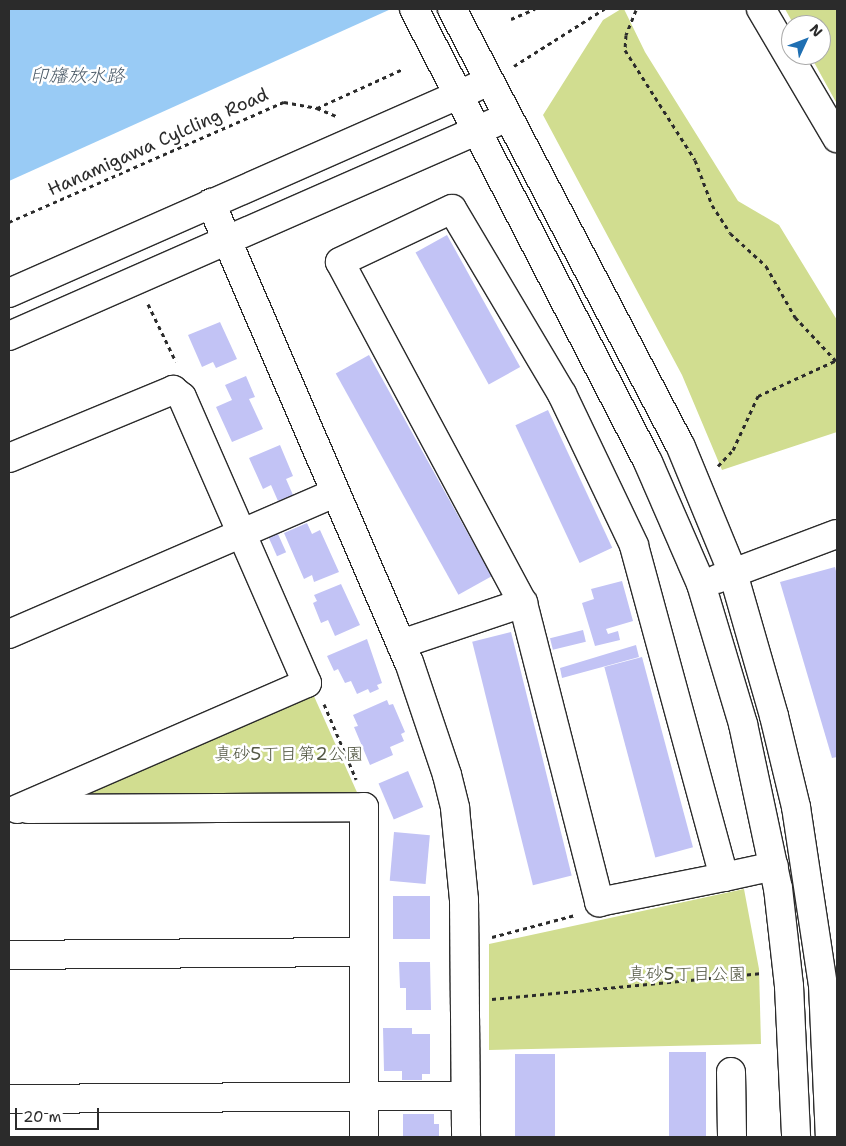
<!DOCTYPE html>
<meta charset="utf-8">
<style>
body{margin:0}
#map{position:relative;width:846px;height:1146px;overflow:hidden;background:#fff;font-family:"Shantell Sans","Klee One",sans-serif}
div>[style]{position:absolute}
.green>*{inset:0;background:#d1dd90}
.water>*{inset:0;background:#99cbf5}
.building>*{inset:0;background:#c2c3f5;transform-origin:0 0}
.path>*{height:3px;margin-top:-1.5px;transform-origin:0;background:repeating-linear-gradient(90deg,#2b2b2b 0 4px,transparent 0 8px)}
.roads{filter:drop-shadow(1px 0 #2b2b2b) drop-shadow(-1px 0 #2b2b2b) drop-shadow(0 1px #2b2b2b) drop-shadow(0 -1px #2b2b2b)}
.minor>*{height:28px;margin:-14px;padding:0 14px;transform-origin:14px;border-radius:14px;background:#fff}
.highway>*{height:28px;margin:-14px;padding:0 14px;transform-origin:14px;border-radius:14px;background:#fff}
span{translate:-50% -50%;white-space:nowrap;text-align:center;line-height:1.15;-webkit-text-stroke:5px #fff;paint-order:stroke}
.street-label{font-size:18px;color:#2b2b2b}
.park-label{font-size:18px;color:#545844}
.water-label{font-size:19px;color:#4c5b68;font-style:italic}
.frame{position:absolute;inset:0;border:10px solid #2b2b2b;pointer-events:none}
.north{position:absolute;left:781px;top:15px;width:50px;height:50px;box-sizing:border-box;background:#fff;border:1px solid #aaa;border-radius:50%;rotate:47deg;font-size:14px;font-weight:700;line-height:20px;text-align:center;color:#2b2b2b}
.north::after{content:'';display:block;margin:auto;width:18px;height:22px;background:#1f6fb2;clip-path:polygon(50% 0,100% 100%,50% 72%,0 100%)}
.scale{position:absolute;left:15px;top:1108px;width:84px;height:22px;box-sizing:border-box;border:2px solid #2b2b2b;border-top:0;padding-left:6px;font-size:15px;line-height:18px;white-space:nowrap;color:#2b2b2b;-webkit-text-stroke:4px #fff;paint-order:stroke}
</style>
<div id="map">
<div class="green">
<i style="clip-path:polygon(621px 9px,624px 9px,645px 52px,738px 201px,779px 225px,837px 320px,837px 432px,722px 470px,682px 375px,543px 115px,603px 20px)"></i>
<i style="clip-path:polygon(785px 9px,837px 9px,837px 104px,810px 55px,821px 55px,821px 25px,794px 25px)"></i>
<i style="clip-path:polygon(313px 694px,360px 799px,89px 800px,87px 794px)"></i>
<i style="clip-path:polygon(744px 889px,759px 969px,761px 1044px,489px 1050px,489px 944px)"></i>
</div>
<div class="water">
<i style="clip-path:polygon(9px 9px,391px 9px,9px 181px)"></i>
</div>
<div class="building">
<i style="left:447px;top:235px;width:151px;height:36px;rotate:61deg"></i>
<i style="clip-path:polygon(220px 322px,237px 359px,216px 368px,213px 362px,202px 367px,188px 335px)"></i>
<i style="left:369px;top:355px;width:253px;height:38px;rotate:61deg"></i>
<i style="clip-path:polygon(246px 376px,255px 397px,249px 399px,263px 429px,232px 442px,216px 407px,232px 400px,225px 385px)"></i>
<i style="left:548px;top:410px;width:152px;height:36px;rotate:65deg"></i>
<i style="clip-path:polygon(280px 445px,293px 476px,286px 479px,293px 495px,278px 501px,271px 485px,263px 489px,249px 458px)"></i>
<i style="clip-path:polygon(307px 523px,312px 534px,320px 530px,339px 572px,314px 582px,312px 575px,304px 579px,284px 533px)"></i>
<i style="left:278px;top:534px;width:20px;height:10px;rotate:66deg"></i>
<i style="clip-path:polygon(835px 567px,837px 575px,837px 757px,832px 758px,780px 582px)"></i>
<i style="clip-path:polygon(622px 581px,633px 621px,606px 629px,608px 634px,618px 631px,620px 640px,595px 646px,582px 603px,594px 599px,591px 589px)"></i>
<i style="clip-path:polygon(341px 584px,360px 625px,335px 636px,328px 620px,321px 623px,313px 603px,317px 601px,314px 595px)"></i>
<i style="left:583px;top:630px;width:12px;height:34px;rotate:76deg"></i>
<i style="left:511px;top:632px;width:251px;height:40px;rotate:76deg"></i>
<i style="clip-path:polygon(367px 639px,382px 683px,377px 685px,379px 689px,370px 693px,368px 689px,357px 694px,351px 681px,345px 683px,338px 669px,334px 671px,327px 656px)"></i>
<i style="clip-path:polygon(636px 645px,639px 657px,562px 678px,560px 668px)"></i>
<i style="left:642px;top:657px;width:197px;height:39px;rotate:75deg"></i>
<i style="clip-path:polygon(387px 700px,389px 705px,393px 704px,405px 732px,401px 734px,404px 741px,390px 747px,393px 755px,370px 765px,354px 727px,358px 726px,353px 715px)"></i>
<i style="left:408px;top:771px;width:39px;height:32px;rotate:67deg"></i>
<i style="left:394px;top:832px;width:36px;height:49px;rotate:5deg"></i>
<i style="left:393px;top:896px;width:37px;height:43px"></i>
<i style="clip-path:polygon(399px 962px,430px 962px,431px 1010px,406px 1010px,406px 988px,400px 988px)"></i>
<i style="clip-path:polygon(383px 1028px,412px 1028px,412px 1034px,430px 1034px,430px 1074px,422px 1074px,422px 1080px,402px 1080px,402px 1071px,384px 1071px)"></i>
<i style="left:669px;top:1052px;width:37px;height:85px"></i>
<i style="left:515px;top:1054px;width:40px;height:83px"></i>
<i style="clip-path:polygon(403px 1114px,434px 1114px,434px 1124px,439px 1124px,439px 1137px,403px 1137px)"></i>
</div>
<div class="path">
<i style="left:636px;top:10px;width:27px;rotate:112deg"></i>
<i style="left:626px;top:35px;width:15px;rotate:94deg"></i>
<i style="left:625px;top:50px;width:130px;rotate:57.5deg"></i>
<i style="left:695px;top:160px;width:48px;rotate:69.3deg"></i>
<i style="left:712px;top:205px;width:33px;rotate:57deg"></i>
<i style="left:730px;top:233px;width:49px;rotate:42.5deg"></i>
<i style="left:766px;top:266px;width:59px;rotate:60.4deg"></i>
<i style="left:795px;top:317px;width:60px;rotate:47deg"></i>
<i style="left:511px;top:19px;width:26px;rotate:-23deg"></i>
<i style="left:514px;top:66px;width:107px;rotate:-32.3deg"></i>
<i style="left:317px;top:108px;width:23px;rotate:23deg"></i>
<i style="left:9px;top:222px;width:300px;rotate:-23.6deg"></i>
<i style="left:284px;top:102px;width:34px;rotate:10deg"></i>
<i style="left:317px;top:108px;width:94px;rotate:-24.4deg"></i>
<i style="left:148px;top:304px;width:64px;rotate:64.2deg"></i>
<i style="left:718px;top:466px;width:22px;rotate:-47deg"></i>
<i style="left:733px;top:450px;width:60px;rotate:-65.2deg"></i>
<i style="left:758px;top:396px;width:87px;rotate:-24.5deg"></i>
<i style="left:324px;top:704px;width:82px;rotate:66.9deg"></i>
<i style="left:492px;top:937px;width:86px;rotate:-14.8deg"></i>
<i style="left:492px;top:999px;width:269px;rotate:-5.5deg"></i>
</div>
<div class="roads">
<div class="minor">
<i style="left:414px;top:9px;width:510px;rotate:62.68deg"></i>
<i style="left:648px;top:462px;width:133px;rotate:66.5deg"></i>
<i style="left:701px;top:584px;width:146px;rotate:73.3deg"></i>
<i style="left:743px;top:724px;width:168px;rotate:78deg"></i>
<i style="left:778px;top:888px;width:99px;rotate:83.6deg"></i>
<i style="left:789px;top:986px;width:151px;rotate:87.3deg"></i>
<i style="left:452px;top:9px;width:494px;rotate:62.4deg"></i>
<i style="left:681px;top:447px;width:136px;rotate:67.6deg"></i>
<i style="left:733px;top:573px;width:149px;rotate:74deg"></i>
<i style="left:774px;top:716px;width:94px;rotate:76.4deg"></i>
<i style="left:796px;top:807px;width:180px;rotate:81.4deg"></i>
<i style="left:823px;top:985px;width:152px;rotate:87.4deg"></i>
<i style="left:211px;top:203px;width:500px;rotate:66.7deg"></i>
<i style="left:409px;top:662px;width:119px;rotate:71.4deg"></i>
<i style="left:447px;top:775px;width:34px;rotate:76deg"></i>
<i style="left:455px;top:808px;width:92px;rotate:84.4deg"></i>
<i style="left:464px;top:900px;width:237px;rotate:89.5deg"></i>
<i style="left:9px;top:293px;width:510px;rotate:-23.8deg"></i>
<i style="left:9px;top:336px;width:530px;rotate:-23.71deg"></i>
<i style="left:9px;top:458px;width:178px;rotate:-22.5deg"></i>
<i style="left:173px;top:390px;width:11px;rotate:38deg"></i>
<i style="left:182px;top:397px;width:312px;rotate:66.4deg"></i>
<i style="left:307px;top:683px;width:316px;rotate:156.5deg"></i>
<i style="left:717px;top:579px;width:128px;rotate:-20.6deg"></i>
<i style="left:9px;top:634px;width:355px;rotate:-23.4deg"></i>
<i style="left:401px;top:644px;width:129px;rotate:-18.6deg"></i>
<i style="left:28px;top:809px;width:336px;rotate:-0.3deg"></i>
<i style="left:364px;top:807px;width:330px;rotate:90deg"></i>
<i style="left:724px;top:877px;width:344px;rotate:-105.2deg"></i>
<i style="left:634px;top:545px;width:167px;rotate:-115.5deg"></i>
<i style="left:562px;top:394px;width:215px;rotate:-120.7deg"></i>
<i style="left:452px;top:209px;width:124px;rotate:154.7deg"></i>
<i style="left:340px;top:262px;width:387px;rotate:61.8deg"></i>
<i style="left:523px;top:603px;width:309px;rotate:75.7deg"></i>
<i style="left:599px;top:902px;width:127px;rotate:-11.3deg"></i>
<i style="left:724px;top:877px;width:51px;rotate:-12.4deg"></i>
<i style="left:9px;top:955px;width:354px;rotate:-0.5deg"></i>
<i style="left:731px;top:1072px;width:65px;rotate:89.1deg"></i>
<i style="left:9px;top:1099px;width:456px;rotate:-0.4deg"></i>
</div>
<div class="highway">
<i style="left:761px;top:9px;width:150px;rotate:59.5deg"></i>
</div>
</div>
<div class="street-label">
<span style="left:158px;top:142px;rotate:-24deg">Hanamigawa Cylcling Road</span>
</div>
<div class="park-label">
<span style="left:289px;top:754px">真砂5丁目第2公園</span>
<span style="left:687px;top:974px">真砂5丁目公園</span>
</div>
<div class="water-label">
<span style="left:77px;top:76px">印旛放水路</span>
</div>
<div class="frame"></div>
<div class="north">N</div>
<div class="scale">20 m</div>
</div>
